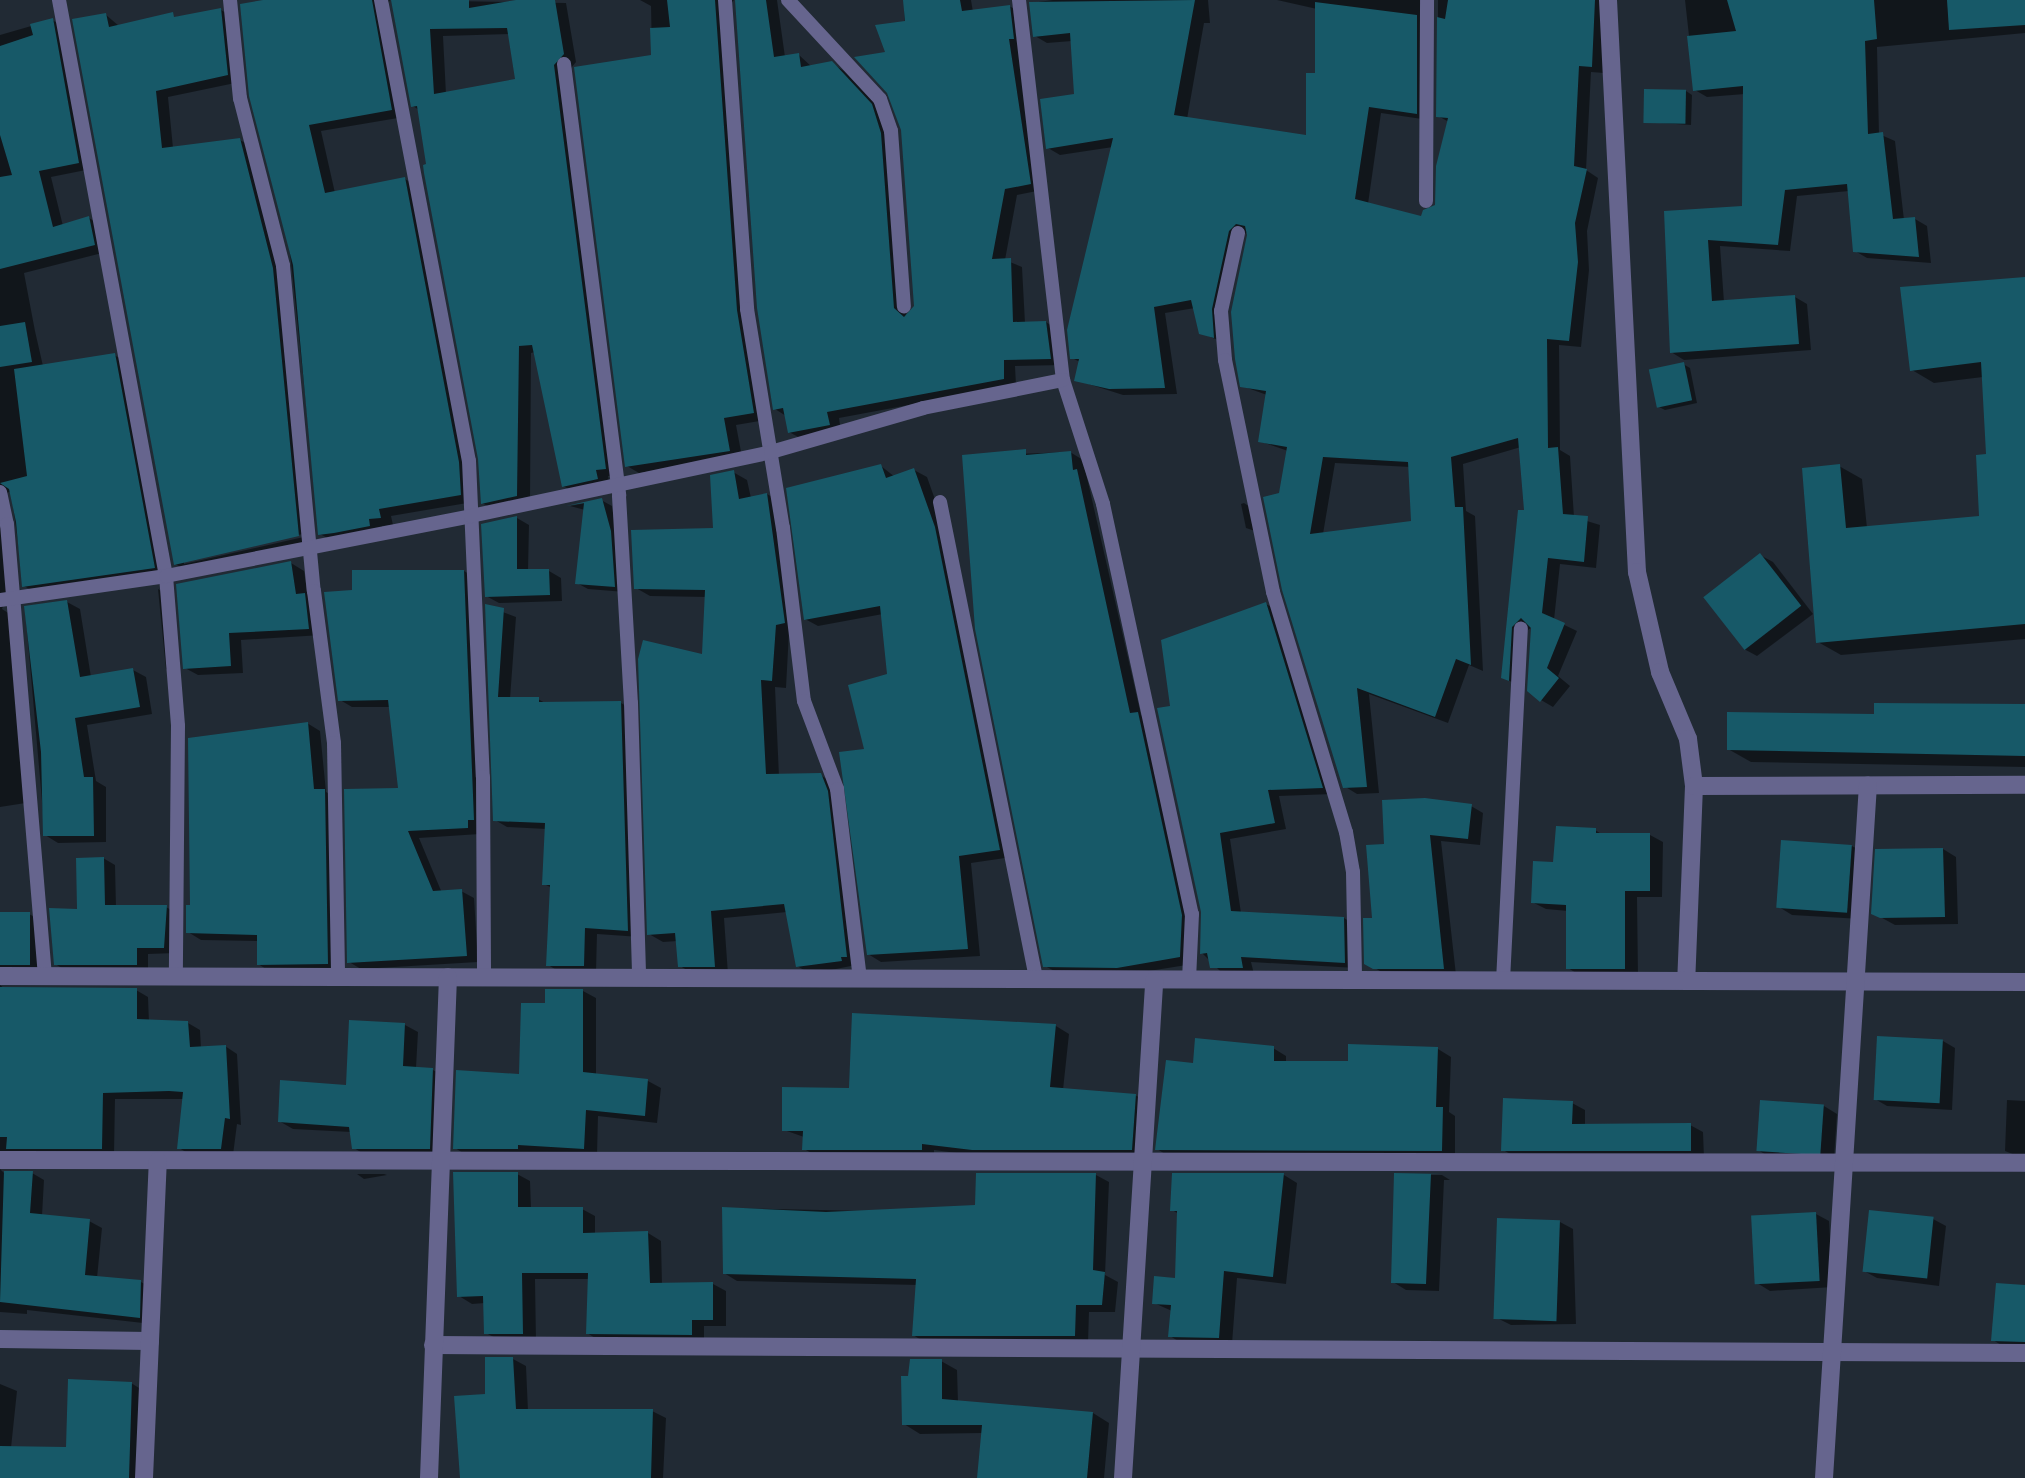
<!DOCTYPE html>
<style>
body{margin:0}
#map{position:relative;width:2025px;height:1478px;overflow:hidden;background:#212a34;font-family:"DejaVu Sans",sans-serif}
div>[style]{position:absolute}
.shadow>*{inset:0;background:#0007}
.building>*{inset:0;background:#175968;transform-origin:0 0}
.lane>*{height:14px;margin:-7px;padding:0 7px;transform-origin:7px;border-radius:7px;background:#66658e}
.street>*{height:18px;margin:-9px;padding:0 9px;transform-origin:9px;border-radius:9px;background:#66658e}
span{translate:-50% -50%;white-space:nowrap;text-align:center;line-height:1.15;-webkit-text-stroke:5px #212a34;paint-order:stroke}
</style>
<div id="map">
<div class="shadow">
<i style="clip-path:polygon(263px 0,390px 0,384px 10px,404px 117px,321px 131px,335px 193px,405px 179px,417px 186px,473px 502px,391px 516px,393px 525px,382px 526px,382px 533px,333px 541px,320px 534px)"></i>
<i style="clip-path:polygon(evenodd,393px 0,566px 3px,576px 62px,567px 73px,618px 475px,608px 476px,610px 486px,576px 493px,563px 486px,535px 352px,531px 353px,530px 503px,495px 510px,482px 503px,480px 459px,419px 110px,413px 106px,393px 0,510px 34px,517px 81px,446px 94px,443px 36px,510px 34px)"></i>
<i style="clip-path:polygon(640px 0,734px 0,727px 8px,749px 318px,766px 420px,736px 425px,742px 457px,639px 473px,627px 466px,652px 56px,651px 6px)"></i>
<i style="clip-path:polygon(736px 0,777px 0,785px 57px,799px 55px,812px 67px,831px 63px,844px 71px,884px 113px,893px 141px,906px 317px,915px 307px,904px 0,971px 0,973px 12px,1009px 6px,1022px 13px,1042px 190px,1017px 195px,1005px 260px,1022px 267px,1025px 323px,1046px 322px,1058px 330px,1063px 365px,1015px 366px,1016px 385px,839px 418px,841px 432px,802px 439px,789px 432px,786px 416px,775px 409px)"></i>
<i style="clip-path:polygon(evenodd,1053px 0,1208px 0,1210px 23px,1204px 23px,1187px 119px,1308px 137px,1317px 75px,1317px 9px,1277px 0,1433px 0,1429px 120px,1381px 113px,1368px 204px,1422px 218px,1436px 206px,1449px 122px,1438px 116px,1438px 0,1607px 0,1604px 73px,1591px 72px,1586px 170px,1598px 178px,1587px 231px,1589px 270px,1581px 347px,1559px 345px,1560px 450px,1570px 456px,1574px 517px,1600px 525px,1596px 568px,1560px 564px,1554px 620px,1577px 631px,1558px 676px,1570px 686px,1553px 707px,1541px 700px,1533px 626px,1523px 634px,1515px 684px,1503px 677px,1526px 512px,1521px 447px,1463px 464px,1466px 511px,1475px 516px,1483px 671px,1469px 665px,1448px 723px,1369px 694px,1379px 793px,1357px 794px,1344px 786px,1281px 494px,1288px 451px,1259px 441px,1267px 395px,1242px 386px,1249px 230px,1241px 238px,1223px 317px,1225px 343px,1201px 333px,1195px 308px,1165px 313px,1177px 394px,1123px 395px,1076px 380px,1080px 362px,1072px 358px,1113px 147px,1060px 155px,1048px 148px,1076px 96px,1072px 41px,1047px 43px,1035px 36px,1031px 3px,1053px 0,1335px 463px,1410px 467px,1413px 522px,1323px 534px,1335px 463px)"></i>
<i style="clip-path:polygon(1685px 0,2025px 0,2025px 33px,1877px 47px,1879px 134px,1895px 141px,1904px 220px,1915px 219px,1927px 226px,1931px 263px,1867px 258px,1855px 251px,1849px 191px,1797px 196px,1790px 251px,1720px 246px,1724px 302px,1795px 297px,1807px 304px,1811px 350px,1684px 360px,1671px 352px,1666px 213px,1744px 208px,1745px 94px,1707px 97px,1695px 90px)"></i>
<i style="clip-path:polygon(evenodd,221px 10px,233px 17px,240px 82px,168px 97px,173px 148px,240px 140px,252px 147px,285px 276px,311px 543px,188px 571px,175px 564px,105px 14px,119px 26px,221px 10px,307px 533px,308px 536px,184px 564px,184px 561px,307px 533px)"></i>
<i style="clip-path:polygon(52px 20px,65px 27px,91px 169px,51px 177px,63px 226px,89px 218px,101px 225px,106px 252px,24px 273px,35px 331px,43px 366px,114px 355px,127px 362px,166px 574px,36px 593px,24px 586px,11px 491px,3px 495px,15px 596px,6px 599px,2px 609px,16px 618px,32px 802px,0 807px,0 35px)"></i>
<i style="clip-path:polygon(1686px 91px,1692px 95px,1691px 125px,1645px 122px)"></i>
<i style="clip-path:polygon(2025px 280px,2025px 639px,1841px 655px,1818px 642px,1839px 466px,1862px 479px,1867px 528px,1981px 518px,1987px 456px,1983px 377px,1934px 383px,1912px 370px)"></i>
<i style="clip-path:polygon(1683px 364px,1690px 368px,1697px 403px,1665px 410px,1659px 407px)"></i>
<i style="clip-path:polygon(1070px 452px,1083px 460px,1141px 715px,1151px 721px,1195px 923px,1193px 964px,1130px 974px,1058px 973px,1045px 966px,964px 456px)"></i>
<i style="clip-path:polygon(881px 466px,895px 477px,914px 470px,927px 477px,948px 536px,1012px 857px,971px 863px,980px 956px,881px 962px,868px 954px,866px 751px,889px 676px,883px 614px,818px 626px,805px 619px)"></i>
<i style="clip-path:polygon(733px 472px,747px 480px,751px 498px,767px 494px,781px 502px,789px 632px,786px 688px,775px 687px,779px 776px,820px 775px,834px 783px,861px 964px,811px 974px,797px 966px,787px 912px,724px 918px,728px 974px,694px 974px,680px 966px,678px 941px,663px 942px,649px 934px,704px 656px,707px 597px,650px 596px,636px 588px,714px 530px)"></i>
<i style="clip-path:polygon(601px 500px,612px 506px,625px 592px,588px 589px,577px 583px,585px 510px,570px 506px)"></i>
<i style="clip-path:polygon(1244px 503px,1250px 507px,1255px 531px,1246px 528px,1241px 504px)"></i>
<i style="clip-path:polygon(517px 518px,529px 525px,528px 571px,549px 571px,561px 578px,562px 601px,499px 603px,486px 596px)"></i>
<i style="clip-path:polygon(1760px 555px,1773px 562px,1813px 614px,1757px 656px,1744px 649px)"></i>
<i style="clip-path:polygon(291px 563px,304px 571px,308px 597px,317px 603px,322px 635px,241px 640px,243px 673px,198px 675px,185px 668px)"></i>
<i style="clip-path:polygon(464px 571px,476px 578px,480px 834px,419px 838px,442px 893px,461px 891px,474px 898px,478px 962px,361px 969px,349px 962px,400px 790px,390px 707px,352px 707px,340px 700px,354px 592px)"></i>
<i style="clip-path:polygon(158px 589px,170px 596px,176px 675px,166px 669px)"></i>
<i style="clip-path:polygon(67px 602px,80px 609px,91px 677px,133px 670px,146px 677px,152px 714px,87px 725px,96px 781px,106px 787px,106px 842px,58px 843px,45px 835px,25px 608px)"></i>
<i style="clip-path:polygon(1266px 604px,1277px 610px,1333px 794px,1279px 796px,1286px 829px,1230px 839px,1241px 913px,1344px 918px,1355px 925px,1356px 968px,1251px 962px,1254px 974px,1223px 974px,1202px 953px,1203px 912px,1172px 708px)"></i>
<i style="clip-path:polygon(487px 606px,516px 617px,510px 699px,538px 699px,547px 704px,621px 703px,633px 710px,640px 937px,597px 934px,596px 972px,560px 972px,548px 965px,552px 888px,544px 884px,546px 829px,507px 827px,495px 820px)"></i>
<i style="clip-path:polygon(2025px 706px,2025px 767px,1751px 762px,1728px 749px,1876px 716px)"></i>
<i style="clip-path:polygon(307px 723px,320px 731px,326px 792px,338px 798px,341px 970px,271px 972px,258px 964px,259px 941px,201px 940px,188px 932px,192px 907px)"></i>
<i style="clip-path:polygon(1471px 806px,1483px 813px,1480px 845px,1441px 841px,1456px 975px,1387px 975px,1366px 963px,1386px 845px)"></i>
<i style="clip-path:polygon(1595px 830px,1603px 835px,1650px 835px,1663px 842px,1662px 897px,1637px 897px,1638px 976px,1581px 976px,1568px 968px,1568px 911px,1546px 909px,1532px 902px,1555px 864px)"></i>
<i style="clip-path:polygon(1852px 846px,1865px 854px,1861px 919px,1792px 915px,1779px 907px)"></i>
<i style="clip-path:polygon(1943px 849px,1956px 857px,1958px 924px,1895px 925px,1873px 913px)"></i>
<i style="clip-path:polygon(103px 858px,115px 865px,116px 907px,166px 907px,178px 914px,176px 953px,148px 954px,148px 971px,67px 971px,55px 964px)"></i>
<i style="clip-path:polygon(0 914px,29px 914px,42px 921px,46px 971px,0 984px)"></i>
<i style="clip-path:polygon(0 985px,5px 989px,136px 990px,148px 997px,149px 1022px,188px 1023px,200px 1030px,201px 1048px,225px 1046px,237px 1054px,241px 1125px,237px 1124px,233px 1155px,191px 1155px,179px 1148px,184px 1099px,115px 1099px,114px 1155px,0 1168px)"></i>
<i style="clip-path:polygon(583px 991px,596px 998px,596px 1075px,648px 1081px,661px 1088px,657px 1123px,598px 1116px,597px 1155px,530px 1152px,530px 1156px,468px 1156px,455px 1148px,521px 1076px,546px 1005px)"></i>
<i style="clip-path:polygon(854px 1015px,1056px 1026px,1069px 1034px,1063px 1090px,1135px 1095px,1148px 1103px,1145px 1157px,987px 1157px,934px 1150px,934px 1157px,817px 1156px,804px 1149px,804px 1137px,784px 1130px,850px 1090px)"></i>
<i style="clip-path:polygon(405px 1025px,418px 1032px,416px 1068px,433px 1070px,446px 1077px,443px 1155px,367px 1156px,354px 1148px,351px 1132px,293px 1129px,279px 1121px,348px 1086px)"></i>
<i style="clip-path:polygon(1943px 1041px,1955px 1048px,1952px 1110px,1887px 1106px,1875px 1099px)"></i>
<i style="clip-path:polygon(1273px 1048px,1286px 1056px,1286px 1063px,1349px 1062px,1438px 1049px,1451px 1057px,1449px 1112px,1455px 1116px,1455px 1157px,1170px 1157px,1157px 1149px,1194px 1065px)"></i>
<i style="clip-path:polygon(2007px 1100px,2025px 1101px,2025px 1159px,2005px 1151px)"></i>
<i style="clip-path:polygon(1572px 1103px,1585px 1110px,1585px 1126px,1690px 1125px,1703px 1132px,1704px 1158px,1516px 1157px,1503px 1150px)"></i>
<i style="clip-path:polygon(1824px 1106px,1837px 1114px,1834px 1158px,1771px 1158px,1758px 1150px)"></i>
<i style="clip-path:polygon(0 1169px,4px 1173px,32px 1173px,44px 1180px,42px 1216px,89px 1221px,102px 1228px,97px 1278px,141px 1282px,153px 1289px,152px 1324px,27px 1310px,27px 1314px,0 1312px)"></i>
<i style="clip-path:polygon(357px 1174px,384px 1174px,387px 1175px,364px 1179px)"></i>
<i style="clip-path:polygon(517px 1174px,530px 1181px,531px 1208px,582px 1209px,595px 1216px,595px 1235px,648px 1233px,661px 1241px,662px 1284px,713px 1284px,726px 1291px,726px 1326px,704px 1326px,704px 1341px,600px 1341px,587px 1333px,590px 1279px,535px 1279px,536px 1341px,499px 1340px,486px 1333px,485px 1303px,472px 1304px,459px 1296px)"></i>
<i style="clip-path:polygon(1096px 1175px,1109px 1182px,1105px 1275px,1118px 1282px,1115px 1312px,1089px 1312px,1088px 1343px,926px 1343px,913px 1335px,918px 1285px,737px 1281px,724px 1273px,723px 1208px,915px 1212px,977px 1206px)"></i>
<i style="clip-path:polygon(1284px 1175px,1297px 1183px,1286px 1284px,1237px 1278px,1232px 1344px,1183px 1344px,1170px 1336px,1172px 1311px,1154px 1303px,1176px 1280px,1179px 1214px,1172px 1210px)"></i>
<i style="clip-path:polygon(1396px 1175px,1442px 1175px,1450px 1180px,1444px 1180px,1439px 1291px,1406px 1290px,1393px 1282px)"></i>
<i style="clip-path:polygon(1816px 1214px,1829px 1221px,1833px 1287px,1770px 1291px,1757px 1283px)"></i>
<i style="clip-path:polygon(1933px 1219px,1946px 1226px,1939px 1286px,1877px 1278px,1864px 1271px)"></i>
<i style="clip-path:polygon(1560px 1222px,1573px 1229px,1576px 1324px,1511px 1325px,1497px 1318px)"></i>
<i style="clip-path:polygon(2025px 1287px,2025px 1348px,2006px 1348px,1993px 1340px)"></i>
<i style="clip-path:polygon(513px 1359px,526px 1366px,528px 1411px,652px 1411px,666px 1418px,663px 1478px,462px 1478px,487px 1396px)"></i>
<i style="clip-path:polygon(941px 1361px,957px 1370px,958px 1402px,1093px 1413px,1109px 1423px,1104px 1478px,979px 1478px,983px 1433px,920px 1434px,904px 1424px,910px 1378px)"></i>
<i style="clip-path:polygon(131px 1383px,144px 1391px,142px 1478px,0 1478px,0 1384px,17px 1391px,11px 1448px,68px 1449px)"></i>
</div>
<div class="building">
<i style="clip-path:polygon(263px 0,372px 0,392px 110px,309px 125px,325px 193px,405px 177px,459px 462px,461px 495px,379px 509px,381px 518px,369px 519px,370px 526px,334px 533px,318px 535px,293px 265px,249px 96px,240px 4px)"></i>
<i style="clip-path:polygon(evenodd,391px 0,469px 0,469px 8px,516px 0,555px 0,564px 54px,554px 65px,606px 469px,596px 470px,598px 479px,562px 487px,532px 345px,519px 346px,517px 496px,481px 504px,478px 459px,424px 173px,423px 165px,426px 164px,417px 106px,411px 107px,391px 0,507px 28px,515px 79px,434px 94px,430px 29px,507px 28px)"></i>
<i style="clip-path:polygon(667px 0,715px 0,737px 310px,754px 413px,724px 418px,730px 451px,625px 467px,574px 67px,651px 55px,650px 28px,670px 27px)"></i>
<i style="clip-path:polygon(735px 0,766px 0,774px 57px,799px 53px,801px 67px,832px 61px,872px 104px,881px 133px,894px 308px,904px 317px,914px 306px,901px 130px,887px 93px,854px 57px,885px 52px,875px 25px,905px 21px,903px 0,960px 0,962px 11px,1010px 5px,1014px 39px,1009px 39px,1031px 184px,1005px 189px,992px 259px,1011px 258px,1013px 322px,1046px 321px,1051px 359px,1004px 360px,1004px 379px,827px 412px,830px 425px,788px 433px,783px 408px,773px 410px,757px 308px)"></i>
<i style="clip-path:polygon(evenodd,1195px 0,1174px 115px,1306px 135px,1306px 73px,1315px 73px,1315px 2px,1417px 15px,1417px 114px,1369px 107px,1355px 199px,1421px 216px,1423px 210px,1435px 205px,1436px 166px,1448px 118px,1436px 117px,1437px 17px,1445px 19px,1448px 0,1595px 0,1592px 67px,1579px 66px,1574px 166px,1587px 169px,1575px 223px,1578px 262px,1569px 341px,1547px 339px,1548px 448px,1558px 447px,1563px 514px,1588px 516px,1584px 562px,1548px 558px,1542px 613px,1565px 623px,1547px 668px,1559px 678px,1540px 702px,1527px 691px,1531px 628px,1521px 618px,1512px 627px,1509px 681px,1501px 678px,1518px 510px,1524px 510px,1518px 438px,1451px 457px,1455px 507px,1463px 507px,1471px 665px,1456px 659px,1435px 717px,1357px 688px,1367px 787px,1343px 788px,1282px 590px,1263px 497px,1279px 493px,1287px 447px,1258px 442px,1266px 391px,1240px 387px,1235px 359px,1231px 312px,1247px 235px,1245px 226px,1236px 224px,1229px 231px,1212px 309px,1214px 338px,1199px 334px,1191px 300px,1154px 307px,1165px 388px,1109px 389px,1074px 381px,1079px 359px,1070px 359px,1067px 330px,1113px 138px,1046px 149px,1040px 99px,1074px 94px,1070px 33px,1033px 37px,1029px 2px,1195px 0,1323px 457px,1408px 462px,1411px 521px,1310px 534px,1323px 457px)"></i>
<i style="clip-path:polygon(1727px 0,1874px 0,1877px 39px,1865px 41px,1868px 134px,1883px 132px,1893px 219px,1915px 217px,1919px 257px,1853px 252px,1847px 184px,1785px 190px,1778px 245px,1708px 240px,1712px 301px,1795px 295px,1799px 344px,1670px 353px,1664px 211px,1742px 206px,1743px 86px,1693px 91px,1687px 36px,1736px 31px)"></i>
<i style="clip-path:polygon(1947px 0,2025px 0,2025px 25px,1949px 30px)"></i>
<i style="clip-path:polygon(221px 8px,228px 75px,156px 91px,162px 148px,240px 138px,273px 268px,299px 536px,174px 565px,72px 19px,106px 13px,109px 27px,173px 12px,174px 17px)"></i>
<i style="clip-path:polygon(53px 18px,79px 163px,39px 171px,53px 227px,89px 216px,95px 245px,0 269px,0 177px,12px 175px,0 135px,0 46px,33px 35px,30px 24px)"></i>
<i style="left:1644px;top:89px;width:42px;height:34px;rotate:1deg"></i>
<i style="clip-path:polygon(2025px 277px,2025px 624px,1816px 643px,1802px 468px,1840px 464px,1846px 528px,1979px 516px,1976px 455px,1986px 454px,1981px 362px,1910px 371px,1900px 287px)"></i>
<i style="clip-path:polygon(25px 322px,32px 362px,0 367px,0 326px)"></i>
<i style="clip-path:polygon(115px 353px,155px 568px,22px 587px,16px 522px,9px 489px,0 483px,27px 476px,14px 369px)"></i>
<i style="left:1684px;top:362px;width:39px;height:36px;rotate:78deg"></i>
<i style="clip-path:polygon(1026px 449px,1026px 455px,1071px 451px,1073px 470px,1077px 469px,1130px 713px,1138px 712px,1182px 915px,1180px 957px,1117px 968px,1043px 967px,975px 629px,962px 455px)"></i>
<i style="clip-path:polygon(881px 464px,886px 478px,914px 468px,935px 527px,1000px 850px,959px 856px,968px 949px,867px 955px,839px 752px,864px 749px,848px 685px,887px 674px,880px 606px,804px 620px,786px 488px)"></i>
<i style="clip-path:polygon(734px 470px,739px 499px,767px 493px,785px 623px,776px 625px,772px 681px,761px 680px,766px 774px,821px 773px,828px 791px,847px 957px,841px 957px,842px 961px,796px 967px,784px 904px,711px 911px,715px 967px,678px 967px,675px 933px,647px 935px,638px 659px,643px 640px,702px 654px,705px 590px,634px 589px,631px 530px,713px 528px,710px 475px)"></i>
<i style="clip-path:polygon(602px 498px,611px 531px,615px 587px,575px 584px,584px 503px,566px 506px)"></i>
<i style="clip-path:polygon(517px 516px,517px 569px,549px 569px,550px 595px,485px 597px,481px 524px)"></i>
<i style="left:1760px;top:553px;width:67px;height:72px;rotate:52deg"></i>
<i style="clip-path:polygon(291px 561px,296px 594px,305px 593px,309px 629px,229px 633px,231px 666px,183px 669px,176px 584px)"></i>
<i style="clip-path:polygon(352px 570px,464px 570px,474px 820px,468px 820px,468px 828px,408px 831px,433px 891px,462px 889px,467px 956px,347px 963px,344px 789px,398px 788px,388px 700px,338px 701px,324px 592px,352px 590px)"></i>
<i style="clip-path:polygon(67px 600px,80px 677px,133px 668px,140px 707px,75px 718px,84px 777px,93px 777px,94px 836px,43px 836px,41px 752px,24px 606px)"></i>
<i style="clip-path:polygon(1266px 602px,1323px 788px,1268px 790px,1275px 823px,1220px 833px,1231px 911px,1344px 917px,1345px 963px,1241px 957px,1243px 968px,1210px 968px,1207px 953px,1200px 954px,1201px 912px,1157px 708px,1170px 706px,1161px 640px)"></i>
<i style="clip-path:polygon(485px 604px,504px 608px,498px 697px,539px 697px,539px 702px,621px 701px,628px 931px,585px 928px,584px 966px,546px 966px,550px 885px,542px 885px,545px 823px,493px 821px)"></i>
<i style="clip-path:polygon(1874px 703px,2025px 704px,2025px 756px,1727px 750px,1727px 712px,1874px 714px)"></i>
<i style="clip-path:polygon(308px 722px,314px 789px,325px 789px,328px 964px,257px 965px,257px 935px,186px 933px,186px 905px,190px 905px,188px 738px)"></i>
<i style="clip-path:polygon(1425px 798px,1472px 804px,1468px 839px,1430px 835px,1444px 969px,1373px 969px,1364px 964px,1363px 918px,1372px 918px,1366px 845px,1384px 844px,1382px 800px)"></i>
<i style="clip-path:polygon(1556px 826px,1596px 828px,1596px 833px,1650px 833px,1650px 891px,1625px 891px,1625px 969px,1566px 969px,1566px 905px,1531px 903px,1533px 861px,1553px 862px)"></i>
<i style="left:1781px;top:840px;width:71px;height:68px;rotate:4deg"></i>
<i style="clip-path:polygon(1943px 848px,1945px 917px,1880px 918px,1871px 914px,1875px 849px)"></i>
<i style="clip-path:polygon(104px 857px,105px 905px,167px 905px,164px 948px,137px 948px,137px 965px,54px 965px,49px 908px,77px 909px,76px 858px)"></i>
<i style="left:0;top:912px;width:30px;height:53px"></i>
<i style="clip-path:polygon(0 987px,137px 988px,137px 1019px,188px 1021px,190px 1047px,226px 1045px,230px 1119px,225px 1118px,221px 1149px,177px 1149px,183px 1092px,169px 1091px,103px 1093px,102px 1149px,6px 1149px,7px 1137px,0 1137px)"></i>
<i style="clip-path:polygon(545px 989px,583px 989px,583px 1072px,648px 1079px,645px 1116px,586px 1110px,584px 1149px,518px 1145px,518px 1149px,453px 1149px,456px 1070px,519px 1074px,521px 1003px,545px 1003px)"></i>
<i style="clip-path:polygon(852px 1013px,1056px 1024px,1050px 1087px,1136px 1094px,1132px 1150px,972px 1150px,922px 1144px,922px 1150px,802px 1150px,803px 1131px,782px 1131px,782px 1087px,849px 1088px)"></i>
<i style="clip-path:polygon(349px 1020px,405px 1023px,403px 1066px,433px 1068px,430px 1149px,352px 1149px,349px 1127px,278px 1122px,280px 1080px,346px 1085px)"></i>
<i style="left:1877px;top:1036px;width:66px;height:64px;rotate:3deg"></i>
<i style="clip-path:polygon(1195px 1038px,1274px 1046px,1274px 1061px,1348px 1061px,1348px 1044px,1438px 1047px,1436px 1107px,1443px 1107px,1442px 1151px,1155px 1150px,1166px 1060px,1193px 1063px)"></i>
<i style="clip-path:polygon(1503px 1098px,1573px 1101px,1572px 1124px,1691px 1123px,1691px 1151px,1501px 1151px)"></i>
<i style="left:1760px;top:1100px;width:64px;height:51px;rotate:4deg"></i>
<i style="clip-path:polygon(4px 1171px,33px 1171px,30px 1213px,90px 1219px,85px 1275px,141px 1280px,140px 1318px,0 1302px)"></i>
<i style="clip-path:polygon(453px 1172px,518px 1172px,518px 1207px,583px 1207px,583px 1233px,648px 1231px,650px 1283px,713px 1282px,713px 1320px,692px 1320px,692px 1335px,586px 1334px,588px 1273px,522px 1273px,523px 1334px,484px 1334px,483px 1296px,457px 1297px)"></i>
<i style="clip-path:polygon(976px 1173px,1096px 1173px,1093px 1270px,1105px 1272px,1102px 1305px,1076px 1305px,1075px 1336px,912px 1336px,916px 1279px,723px 1274px,722px 1207px,826px 1212px,975px 1205px)"></i>
<i style="clip-path:polygon(1172px 1173px,1284px 1173px,1273px 1277px,1224px 1271px,1219px 1338px,1168px 1337px,1171px 1305px,1152px 1304px,1154px 1276px,1175px 1278px,1177px 1211px,1170px 1211px)"></i>
<i style="clip-path:polygon(1394px 1173px,1442px 1174px,1431px 1174px,1426px 1284px,1391px 1283px)"></i>
<i style="left:1869px;top:1210px;width:65px;height:62px;rotate:6deg"></i>
<i style="left:1816px;top:1212px;width:69px;height:65px;rotate:87deg"></i>
<i style="left:1497px;top:1218px;width:63px;height:101px;rotate:2deg"></i>
<i style="clip-path:polygon(1996px 1283px,2025px 1285px,2025px 1342px,1991px 1341px)"></i>
<i style="clip-path:polygon(485px 1357px,513px 1357px,516px 1409px,653px 1409px,651px 1478px,460px 1478px,454px 1396px,485px 1394px)"></i>
<i style="clip-path:polygon(910px 1359px,942px 1359px,942px 1399px,1093px 1412px,1087px 1478px,977px 1478px,982px 1425px,902px 1425px,901px 1376px,908px 1376px)"></i>
<i style="clip-path:polygon(68px 1379px,132px 1382px,129px 1478px,0 1478px,0 1446px,66px 1447px)"></i>
</div>
<div class="lane">
<i style="left:59px;top:0;width:586px;rotate:79.48deg"></i>
<i style="left:166px;top:576px;width:150px;rotate:85.4deg"></i>
<i style="left:178px;top:726px;width:251px;rotate:90.5deg"></i>
<i style="left:230px;top:0;width:99px;rotate:84.2deg"></i>
<i style="left:240px;top:98px;width:173px;rotate:75.6deg"></i>
<i style="left:283px;top:266px;width:326px;rotate:84.6deg"></i>
<i style="left:314px;top:591px;width:153px;rotate:82.5deg"></i>
<i style="left:334px;top:743px;width:234px;rotate:89deg"></i>
<i style="left:381px;top:0;width:469px;rotate:79.2deg"></i>
<i style="left:469px;top:461px;width:316px;rotate:87.5deg"></i>
<i style="left:483px;top:777px;width:201px;rotate:89.7deg"></i>
<i style="left:725px;top:0;width:310px;rotate:85.9deg"></i>
<i style="left:747px;top:309px;width:222px;rotate:80.7deg"></i>
<i style="left:783px;top:528px;width:174px;rotate:83.1deg"></i>
<i style="left:804px;top:701px;width:94px;rotate:69.4deg"></i>
<i style="left:837px;top:789px;width:192px;rotate:83.1deg"></i>
<i style="left:788px;top:0;width:135px;rotate:47.1deg"></i>
<i style="left:880px;top:99px;width:34px;rotate:71deg"></i>
<i style="left:891px;top:131px;width:176px;rotate:85.8deg"></i>
<i style="left:1019px;top:0;width:383px;rotate:83.4deg"></i>
<i style="left:1063px;top:380px;width:130px;rotate:72.1deg"></i>
<i style="left:1103px;top:504px;width:420px;rotate:77.8deg"></i>
<i style="left:1192px;top:914px;width:67px;rotate:92.6deg"></i>
<i style="left:564px;top:64px;width:435px;rotate:82.7deg"></i>
<i style="left:619px;top:496px;width:207px;rotate:86.7deg"></i>
<i style="left:631px;top:703px;width:275px;rotate:88.3deg"></i>
<i style="left:1426px;top:201px;width:201px;rotate:-89.7deg"></i>
<i style="left:1238px;top:233px;width:80px;rotate:102.3deg"></i>
<i style="left:1221px;top:311px;width:49px;rotate:85.3deg"></i>
<i style="left:1225px;top:360px;width:237px;rotate:78.3deg"></i>
<i style="left:1273px;top:592px;width:251px;rotate:73.1deg"></i>
<i style="left:1346px;top:832px;width:41px;rotate:80.1deg"></i>
<i style="left:1353px;top:872px;width:109px;rotate:88.9deg"></i>
<i style="left:0;top:492px;width:33px;rotate:78deg"></i>
<i style="left:7px;top:524px;width:454px;rotate:85.2deg"></i>
<i style="left:940px;top:502px;width:488px;rotate:78.6deg"></i>
<i style="left:0;top:600px;width:168px;rotate:-8.2deg"></i>
<i style="left:166px;top:576px;width:311px;rotate:-11.1deg"></i>
<i style="left:471px;top:516px;width:307px;rotate:-12deg"></i>
<i style="left:771px;top:452px;width:158px;rotate:-16.1deg"></i>
<i style="left:923px;top:408px;width:143px;rotate:-11.3deg"></i>
<i style="left:1503px;top:981px;width:353px;rotate:-87.1deg"></i>
</div>
<div class="street">
<i style="left:1608px;top:0;width:573px;rotate:87.1deg"></i>
<i style="left:1637px;top:572px;width:103px;rotate:77deg"></i>
<i style="left:1660px;top:672px;width:73px;rotate:67.3deg"></i>
<i style="left:1688px;top:739px;width:47px;rotate:82.7deg"></i>
<i style="left:1694px;top:786px;width:195px;rotate:92.3deg"></i>
<i style="left:1694px;top:786px;width:331px;rotate:-0.2deg"></i>
<i style="left:0;top:976px;width:2025px;rotate:0.17deg"></i>
<i style="left:0;top:1160px;width:2025px;rotate:0.08deg"></i>
<i style="left:0;top:1339px;width:150px;rotate:0.8deg"></i>
<i style="left:433px;top:1345px;width:1592px;rotate:0.29deg"></i>
<i style="left:144px;top:1478px;width:317px;rotate:-87.5deg"></i>
<i style="left:429px;top:1478px;width:501px;rotate:-87.83deg"></i>
<i style="left:1123px;top:1478px;width:498px;rotate:-86.4deg"></i>
<i style="left:1824px;top:1478px;width:694px;rotate:-86.37deg"></i>
</div>
</div>
